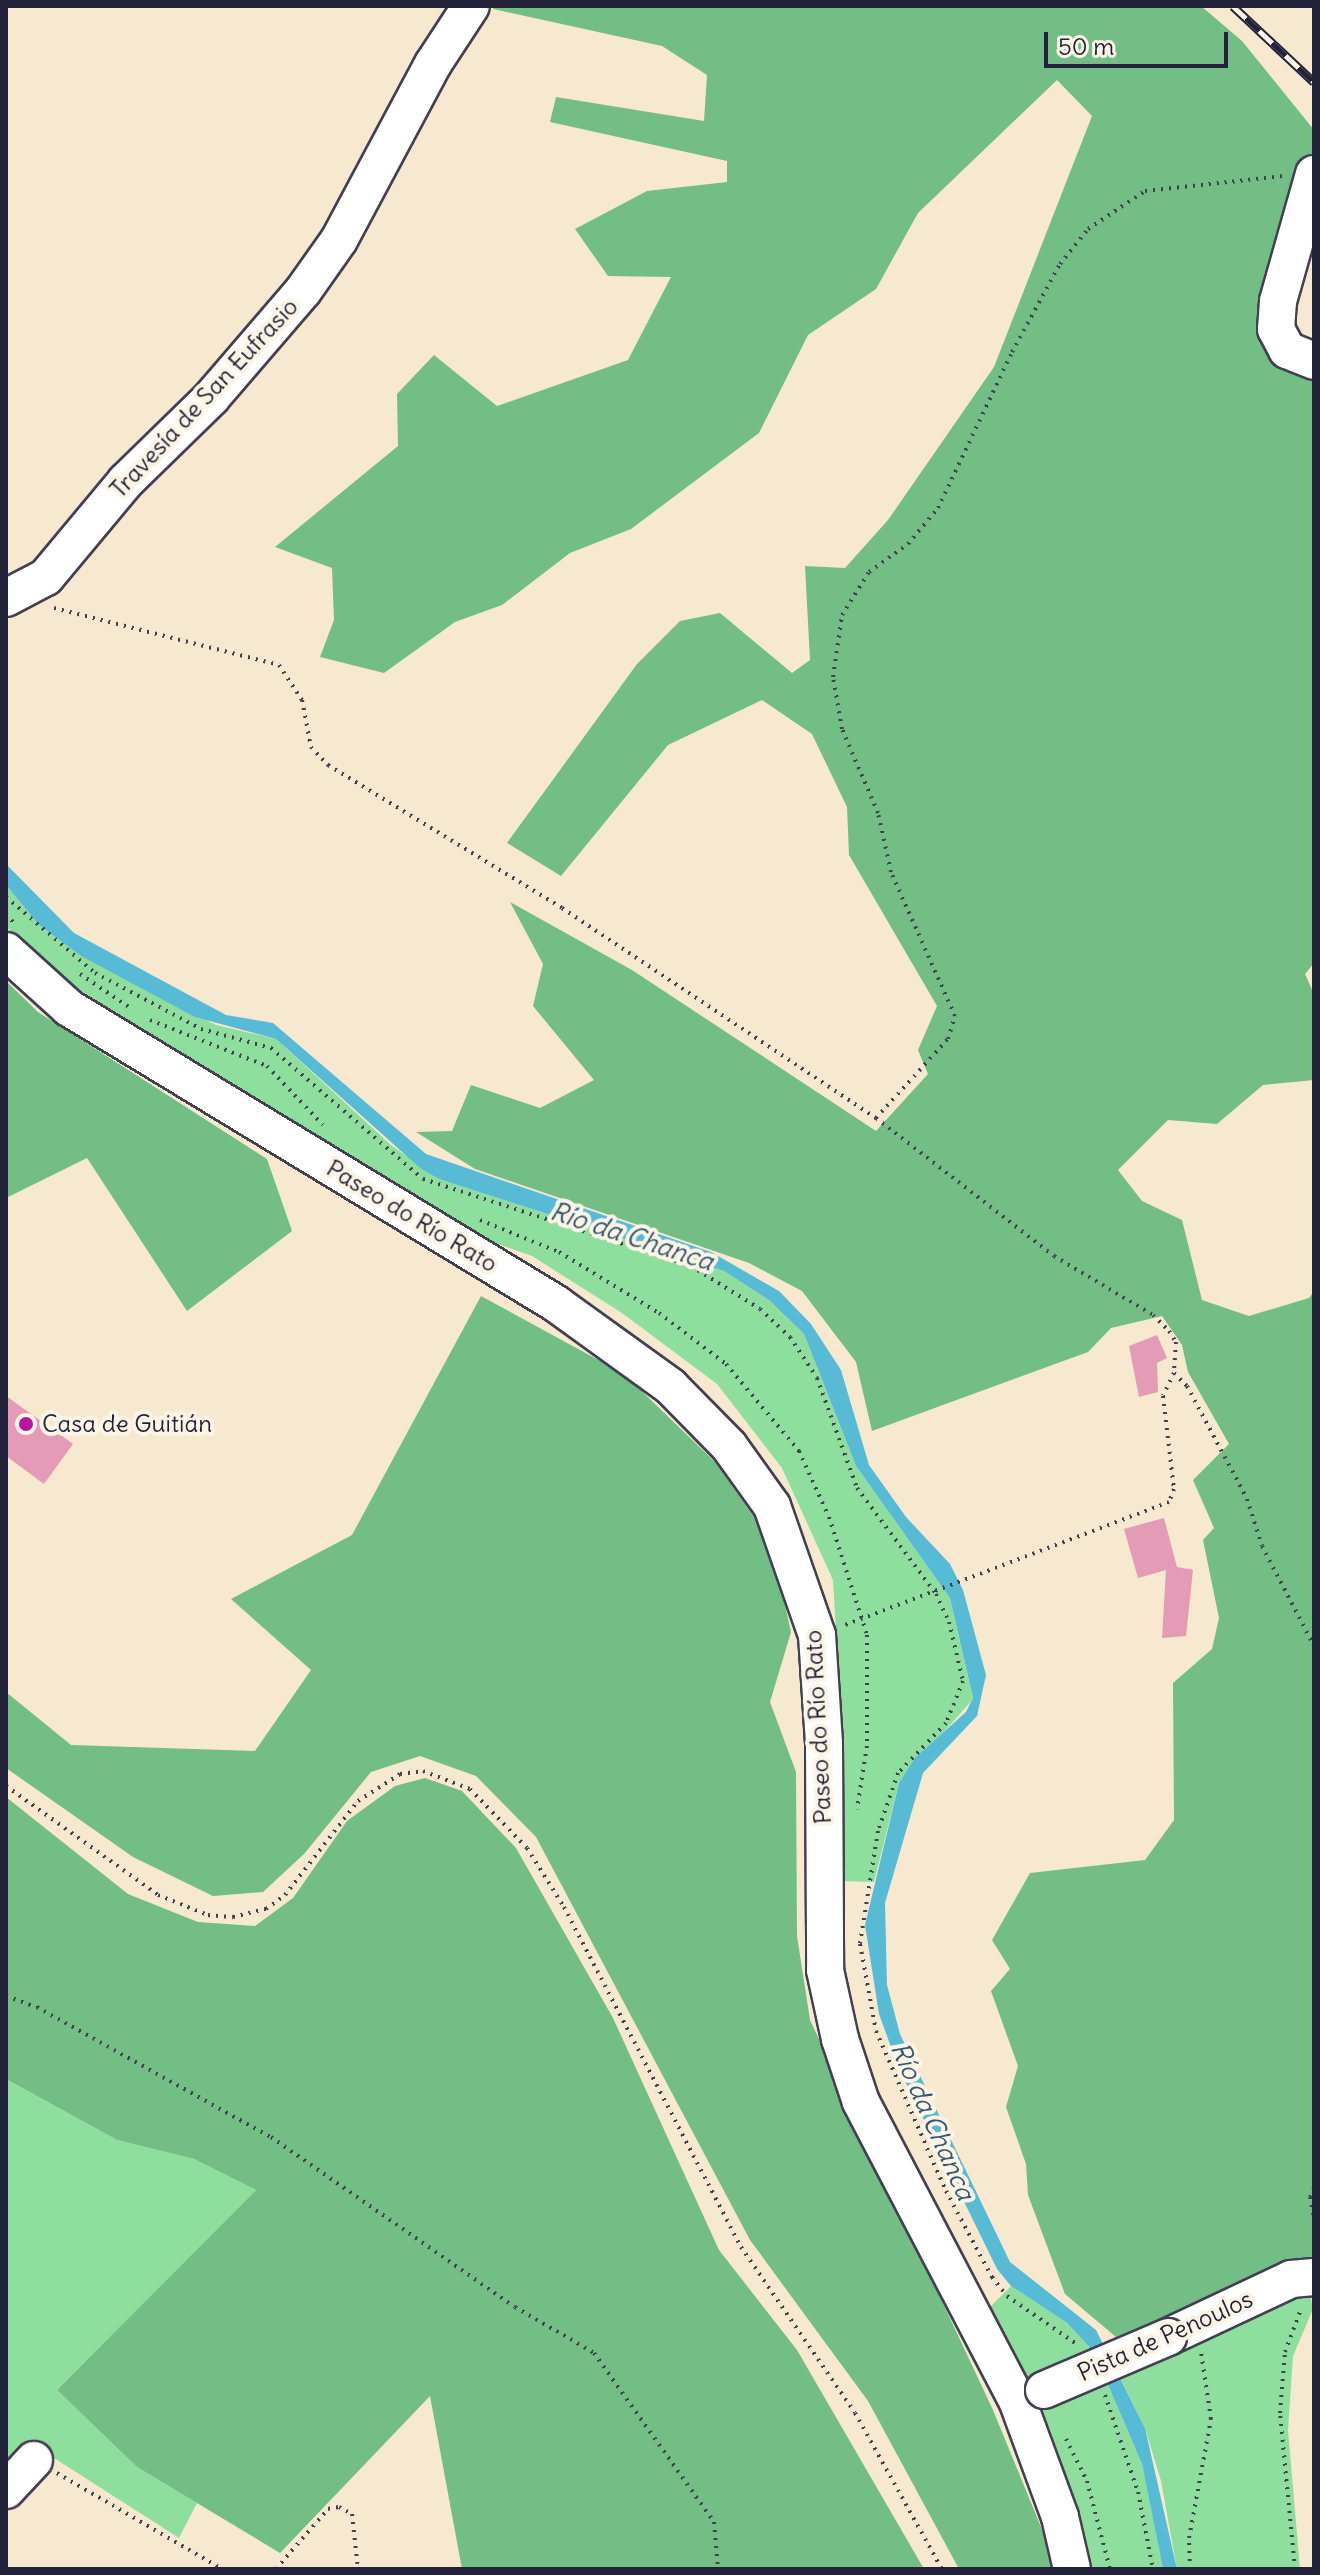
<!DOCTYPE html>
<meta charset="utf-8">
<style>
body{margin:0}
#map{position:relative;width:1320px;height:2575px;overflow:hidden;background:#f7e8d0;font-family:Delius,sans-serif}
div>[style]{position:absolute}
.green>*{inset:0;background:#8edf9e}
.forest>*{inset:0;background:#72be85}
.water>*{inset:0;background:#57bbd6}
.building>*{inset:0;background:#e49bb5}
.path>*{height:4px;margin-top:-2px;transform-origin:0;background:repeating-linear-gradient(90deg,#424051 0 2px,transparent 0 8px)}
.roads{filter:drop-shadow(2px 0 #424051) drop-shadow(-2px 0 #424051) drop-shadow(0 2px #424051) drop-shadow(0 -2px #424051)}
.minor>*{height:36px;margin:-18px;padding:0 18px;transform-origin:18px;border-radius:18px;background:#fff}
.rail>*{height:9px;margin-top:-4.5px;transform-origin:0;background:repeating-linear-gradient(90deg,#fcf5e5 0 18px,#22223b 0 36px);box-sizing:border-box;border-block:2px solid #22223b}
.bridges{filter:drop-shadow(2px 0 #424051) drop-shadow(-2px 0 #424051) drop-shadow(0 2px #424051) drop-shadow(0 -2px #424051)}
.minor-bridge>*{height:36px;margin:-18px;padding:0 18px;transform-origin:18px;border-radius:18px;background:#fff}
.dots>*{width:22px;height:22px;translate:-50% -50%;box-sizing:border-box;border:4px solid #fcf5e5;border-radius:50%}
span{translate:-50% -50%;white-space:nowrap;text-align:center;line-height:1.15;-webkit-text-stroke:8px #fcf5e5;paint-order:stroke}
.street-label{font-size:24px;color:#22223b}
.poi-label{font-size:24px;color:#22223b}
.left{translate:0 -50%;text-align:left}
.water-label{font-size:26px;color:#355871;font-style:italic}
.frame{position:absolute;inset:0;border:8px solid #22223b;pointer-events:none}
.scale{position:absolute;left:1044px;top:32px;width:184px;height:36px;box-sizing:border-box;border:4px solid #22223b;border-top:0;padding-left:10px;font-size:24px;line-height:28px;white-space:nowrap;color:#22223b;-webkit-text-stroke:6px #fcf5e5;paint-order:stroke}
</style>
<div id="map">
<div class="green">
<i style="clip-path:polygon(6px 885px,39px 925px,81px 956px,216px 1025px,276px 1039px,391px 1145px,439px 1179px,724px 1271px,770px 1301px,804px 1334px,856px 1466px,950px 1598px,973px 1699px,899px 1783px,874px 1882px,838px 1881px,840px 1697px,833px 1580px,782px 1468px,717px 1384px,622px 1313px,532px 1256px,473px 1235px,142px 1033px,69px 982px,6px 927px)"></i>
<i style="clip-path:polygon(6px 2079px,117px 2140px,194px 2159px,256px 2190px,57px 2390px,137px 2467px,197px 2503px,179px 2538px,29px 2442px,6px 2469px)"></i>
<i style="clip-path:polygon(1308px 2282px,1313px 2309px,1293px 2356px,1288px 2430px,1300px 2569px,1177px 2569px,1161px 2481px,1145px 2428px,1118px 2373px)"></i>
<i style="clip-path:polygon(1011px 2286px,1067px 2323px,1094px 2352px,1142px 2464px,1163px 2569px,1092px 2569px,1050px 2429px,985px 2312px)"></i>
</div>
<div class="forest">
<i style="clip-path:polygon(495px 6px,1201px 6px,1242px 41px,1314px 130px,1314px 157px,1271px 285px,1314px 368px,1314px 963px,1305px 974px,1314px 994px,1314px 1080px,1263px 1085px,1217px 1124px,1168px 1120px,1118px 1170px,1142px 1201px,1182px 1220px,1202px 1300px,1249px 1316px,1309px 1298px,1314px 1291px,1314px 2260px,1116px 2337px,1065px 2294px,1028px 2195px,1026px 2164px,1006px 2107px,1018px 2066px,991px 1991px,1010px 1969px,992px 1940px,1030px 1873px,1145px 1860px,1174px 1820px,1173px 1683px,1212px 1649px,1219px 1618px,1203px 1540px,1214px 1528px,1193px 1480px,1229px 1444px,1188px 1372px,1182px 1345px,1162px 1316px,1111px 1328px,1088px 1352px,872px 1431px,856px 1362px,802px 1291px,749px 1263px,475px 1169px,416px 1132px,452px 1131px,471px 1085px,540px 1108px,594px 1080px,533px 1006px,543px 964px,510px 902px,632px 970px,876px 1131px,928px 1074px,918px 1050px,937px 1006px,849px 855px,847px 807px,812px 734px,762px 700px,668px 745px,561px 876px,507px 843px,637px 664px,680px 621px,720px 613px,792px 673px,810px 660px,805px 566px,845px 568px,888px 520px,994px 367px,1092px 116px,1057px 80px,918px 213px,876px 289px,808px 335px,759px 433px,631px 529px,570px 553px,502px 605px,455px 622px,384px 673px,320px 657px,334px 620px,332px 568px,275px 547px,398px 446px,397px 394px,434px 355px,497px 406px,628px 360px,671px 277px,608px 276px,575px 229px,647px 191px,727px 182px,727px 161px,550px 122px,556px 97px,704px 121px,707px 75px,662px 46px,493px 9px)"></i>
<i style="clip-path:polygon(6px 981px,38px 1012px,267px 1159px,292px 1231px,187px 1311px,87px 1158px,6px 1198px)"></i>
<i style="clip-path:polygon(481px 1296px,624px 1374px,715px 1462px,771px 1541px,791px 1632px,770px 1702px,796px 1772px,797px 1936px,810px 2020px,993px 2410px,1050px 2549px,1052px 2569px,959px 2569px,868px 2401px,750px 2240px,536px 1837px,476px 1776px,420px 1756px,371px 1772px,304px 1854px,263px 1892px,213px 1896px,133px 1857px,6px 1768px,6px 1692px,71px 1745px,255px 1751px,311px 1670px,231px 1599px,352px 1535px)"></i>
<i style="clip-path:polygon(425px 1778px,462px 1791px,516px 1848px,613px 2018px,719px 2250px,797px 2350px,924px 2569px,462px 2569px,430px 2396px,280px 2553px,137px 2467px,57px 2390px,256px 2190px,194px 2159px,117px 2140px,6px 2079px,6px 1797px,128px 1894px,198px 1922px,255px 1926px,293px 1898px,347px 1821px,395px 1786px)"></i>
</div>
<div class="water">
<i style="clip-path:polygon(6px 864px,74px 933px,226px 1015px,273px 1023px,426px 1154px,711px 1252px,779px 1291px,811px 1324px,841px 1370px,869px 1465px,906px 1517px,950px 1564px,963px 1590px,986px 1675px,977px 1716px,923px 1773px,885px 1903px,887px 1985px,900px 2034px,1010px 2262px,1096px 2330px,1145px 2428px,1177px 2569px,1163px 2569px,1142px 2464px,1094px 2352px,1067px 2323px,1011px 2286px,997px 2269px,899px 2069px,879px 2014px,865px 1925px,899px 1783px,915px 1758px,966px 1712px,973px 1698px,950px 1598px,856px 1466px,804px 1334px,770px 1301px,724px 1271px,439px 1179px,420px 1168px,276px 1039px,195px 1017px,81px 956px,39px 925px,6px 885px)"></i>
</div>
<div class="building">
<i style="clip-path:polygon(1157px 1335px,1167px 1358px,1157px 1363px,1158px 1392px,1139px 1397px,1129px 1346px)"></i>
<i style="clip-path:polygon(6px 1396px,73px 1444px,44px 1484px,6px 1456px)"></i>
<i style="clip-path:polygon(1164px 1518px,1177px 1567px,1193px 1570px,1186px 1636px,1162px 1638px,1166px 1570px,1138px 1578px,1124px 1529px)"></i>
</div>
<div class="path">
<i style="left:54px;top:608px;width:232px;rotate:14.2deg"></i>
<i style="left:279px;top:665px;width:42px;rotate:56.7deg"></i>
<i style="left:302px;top:700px;width:48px;rotate:79.2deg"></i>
<i style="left:311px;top:747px;width:25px;rotate:47deg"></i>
<i style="left:328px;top:765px;width:274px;rotate:31.4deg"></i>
<i style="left:562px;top:908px;width:378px;rotate:33.8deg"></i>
<i style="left:876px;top:1118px;width:225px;rotate:37.8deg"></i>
<i style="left:1054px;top:1256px;width:115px;rotate:30.8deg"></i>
<i style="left:1153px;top:1315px;width:23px;rotate:45deg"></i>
<i style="left:1169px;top:1331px;width:13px;rotate:58deg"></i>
<i style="left:1176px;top:1342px;width:31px;rotate:94deg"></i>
<i style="left:1174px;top:1373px;width:25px;rotate:116deg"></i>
<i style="left:1163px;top:1396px;width:94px;rotate:83.3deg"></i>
<i style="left:1174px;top:1489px;width:14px;rotate:111deg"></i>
<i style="left:1169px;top:1502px;width:347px;rotate:159.2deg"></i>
<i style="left:6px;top:897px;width:117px;rotate:40.5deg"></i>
<i style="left:95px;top:973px;width:120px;rotate:27.8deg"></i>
<i style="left:201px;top:1029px;width:73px;rotate:15.2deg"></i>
<i style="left:271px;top:1048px;width:201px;rotate:40.8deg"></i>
<i style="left:423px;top:1179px;width:282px;rotate:18deg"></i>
<i style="left:691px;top:1266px;width:81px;rotate:31.9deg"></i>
<i style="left:760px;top:1309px;width:41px;rotate:43deg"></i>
<i style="left:790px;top:1337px;width:49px;rotate:56.6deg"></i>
<i style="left:817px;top:1378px;width:117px;rotate:70deg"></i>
<i style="left:857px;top:1488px;width:132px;rotate:53.3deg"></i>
<i style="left:936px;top:1594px;width:31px;rotate:65deg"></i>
<i style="left:949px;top:1622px;width:61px;rotate:76.7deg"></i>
<i style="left:963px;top:1681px;width:45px;rotate:112deg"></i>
<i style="left:946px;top:1723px;width:69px;rotate:133.8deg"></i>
<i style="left:898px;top:1773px;width:61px;rotate:109deg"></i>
<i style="left:878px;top:1831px;width:114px;rotate:99.1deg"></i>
<i style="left:860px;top:1944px;width:88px;rotate:79.6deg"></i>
<i style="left:876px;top:2031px;width:175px;rotate:66.4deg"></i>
<i style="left:946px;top:2191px;width:98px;rotate:61.9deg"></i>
<i style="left:992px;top:2277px;width:24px;rotate:52deg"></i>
<i style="left:1007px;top:2296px;width:86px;rotate:34.6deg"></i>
<i style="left:6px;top:914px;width:11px;rotate:49deg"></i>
<i style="left:80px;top:974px;width:59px;rotate:34deg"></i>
<i style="left:150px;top:1020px;width:126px;rotate:21.5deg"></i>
<i style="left:267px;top:1066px;width:81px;rotate:46.5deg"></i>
<i style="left:876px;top:1118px;width:107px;rotate:-47.7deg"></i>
<i style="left:948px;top:1039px;width:24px;rotate:-73deg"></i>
<i style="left:955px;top:1016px;width:158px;rotate:-114deg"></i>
<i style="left:891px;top:872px;width:60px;rotate:-102.4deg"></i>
<i style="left:878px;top:813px;width:91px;rotate:-113.2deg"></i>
<i style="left:842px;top:729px;width:53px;rotate:-99.8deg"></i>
<i style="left:833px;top:677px;width:63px;rotate:-81.7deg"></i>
<i style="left:842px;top:615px;width:51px;rotate:-57.9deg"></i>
<i style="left:869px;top:572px;width:48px;rotate:-35.7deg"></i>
<i style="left:908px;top:544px;width:47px;rotate:-50.2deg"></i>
<i style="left:938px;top:508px;width:173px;rotate:-64.6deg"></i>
<i style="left:1012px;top:352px;width:100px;rotate:-61.4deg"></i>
<i style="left:1060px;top:264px;width:45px;rotate:-51.3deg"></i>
<i style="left:1088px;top:229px;width:69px;rotate:-33.7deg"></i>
<i style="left:1145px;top:191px;width:140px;rotate:-6.2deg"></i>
<i style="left:480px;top:1220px;width:85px;rotate:22.1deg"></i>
<i style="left:559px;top:1252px;width:117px;rotate:31.4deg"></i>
<i style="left:659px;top:1313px;width:84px;rotate:37.3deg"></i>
<i style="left:726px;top:1364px;width:114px;rotate:50deg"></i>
<i style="left:799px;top:1451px;width:72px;rotate:65.6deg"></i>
<i style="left:829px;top:1517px;width:124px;rotate:72.1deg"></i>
<i style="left:867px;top:1635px;width:111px;rotate:90deg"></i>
<i style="left:867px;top:1746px;width:64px;rotate:99deg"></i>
<i style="left:1174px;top:1373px;width:18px;rotate:45deg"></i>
<i style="left:1187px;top:1386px;width:128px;rotate:62deg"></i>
<i style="left:1247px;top:1499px;width:49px;rotate:72.3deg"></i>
<i style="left:1262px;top:1546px;width:113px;rotate:62.5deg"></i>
<i style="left:6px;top:1786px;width:187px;rotate:35.6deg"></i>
<i style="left:158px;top:1895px;width:54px;rotate:21.8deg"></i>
<i style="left:208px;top:1915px;width:25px;rotate:5deg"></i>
<i style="left:233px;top:1917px;width:34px;rotate:-14deg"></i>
<i style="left:266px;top:1909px;width:24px;rotate:-36deg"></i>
<i style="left:285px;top:1895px;width:119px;rotate:-52.2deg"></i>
<i style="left:358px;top:1801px;width:50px;rotate:-32.7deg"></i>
<i style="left:400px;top:1774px;width:23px;rotate:-7deg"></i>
<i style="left:423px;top:1771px;width:50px;rotate:21deg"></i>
<i style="left:470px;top:1789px;width:82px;rotate:46deg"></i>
<i style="left:527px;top:1848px;width:70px;rotate:57.9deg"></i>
<i style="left:564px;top:1907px;width:383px;rotate:62.5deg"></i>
<i style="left:741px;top:2247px;width:201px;rotate:55.5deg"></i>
<i style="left:855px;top:2413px;width:179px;rotate:60.9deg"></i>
<i style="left:6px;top:1996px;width:33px;rotate:20deg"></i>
<i style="left:37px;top:2007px;width:268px;rotate:29.1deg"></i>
<i style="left:271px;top:2137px;width:297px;rotate:34.9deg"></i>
<i style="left:515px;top:2307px;width:91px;rotate:30.2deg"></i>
<i style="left:594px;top:2353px;width:207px;rotate:54.6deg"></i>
<i style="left:714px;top:2522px;width:47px;rotate:85.1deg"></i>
<i style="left:1314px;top:2097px;width:11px;rotate:90deg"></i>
<i style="left:1314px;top:2188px;width:10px;rotate:114deg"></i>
<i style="left:1310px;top:2197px;width:21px;rotate:79deg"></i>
<i style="left:1105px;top:2395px;width:102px;rotate:71.2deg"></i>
<i style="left:1138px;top:2492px;width:78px;rotate:79deg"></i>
<i style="left:1066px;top:2439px;width:47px;rotate:63.4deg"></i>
<i style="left:1087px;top:2481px;width:91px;rotate:75.4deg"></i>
<i style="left:57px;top:2473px;width:191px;rotate:30.2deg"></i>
<i style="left:276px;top:2569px;width:79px;rotate:-49.1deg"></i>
<i style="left:328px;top:2509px;width:11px;rotate:-10deg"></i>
<i style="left:339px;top:2507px;width:15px;rotate:28deg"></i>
<i style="left:352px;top:2514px;width:55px;rotate:83.8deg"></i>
<i style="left:1190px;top:2569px;width:31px;rotate:-92deg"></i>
<i style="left:1189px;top:2538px;width:121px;rotate:-79.5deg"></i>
<i style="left:1211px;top:2419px;width:68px;rotate:-98.5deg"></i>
<i style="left:1295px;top:2569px;width:157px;rotate:-95.5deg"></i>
<i style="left:1280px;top:2413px;width:61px;rotate:-85.3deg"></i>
<i style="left:1285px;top:2352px;width:46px;rotate:-69.6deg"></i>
</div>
<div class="roads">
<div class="minor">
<i style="left:1314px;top:174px;width:132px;rotate:105.8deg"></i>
<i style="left:1278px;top:301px;width:28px;rotate:94deg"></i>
<i style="left:1276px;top:329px;width:24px;rotate:62deg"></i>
<i style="left:1287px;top:350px;width:29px;rotate:22deg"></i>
<i style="left:6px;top:598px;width:45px;rotate:-27.7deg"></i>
<i style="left:46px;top:577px;width:125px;rotate:-50.2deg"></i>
<i style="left:126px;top:481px;width:119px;rotate:-44.3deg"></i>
<i style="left:211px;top:398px;width:141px;rotate:-49.3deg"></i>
<i style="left:303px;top:291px;width:62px;rotate:-54.8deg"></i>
<i style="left:339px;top:240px;width:200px;rotate:-61.9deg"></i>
<i style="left:433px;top:64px;width:69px;rotate:-56.8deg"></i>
<i style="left:6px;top:951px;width:85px;rotate:42.1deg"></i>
<i style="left:69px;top:1008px;width:569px;rotate:31.26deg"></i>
<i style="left:555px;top:1303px;width:142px;rotate:35.8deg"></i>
<i style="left:670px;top:1386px;width:84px;rotate:45.5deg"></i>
<i style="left:729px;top:1446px;width:74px;rotate:54.4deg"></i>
<i style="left:772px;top:1506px;width:137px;rotate:70.8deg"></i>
<i style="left:817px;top:1635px;width:109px;rotate:86.3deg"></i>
<i style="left:824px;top:1744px;width:226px;rotate:89.7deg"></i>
<i style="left:825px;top:1970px;width:71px;rotate:77.7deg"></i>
<i style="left:840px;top:2039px;width:66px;rotate:71.6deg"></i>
<i style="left:861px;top:2102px;width:336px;rotate:62.4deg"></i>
<i style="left:1017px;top:2400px;width:125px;rotate:69.8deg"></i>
<i style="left:1060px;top:2517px;width:53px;rotate:77deg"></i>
<i style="left:1168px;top:2337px;width:136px;rotate:-25.2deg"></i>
<i style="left:1291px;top:2279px;width:23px;rotate:-5deg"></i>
<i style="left:6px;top:2490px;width:41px;rotate:-47deg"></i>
</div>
</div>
<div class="rail">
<i style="left:1233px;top:6px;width:111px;rotate:43.2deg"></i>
</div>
<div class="bridges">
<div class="minor-bridge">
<i style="left:1044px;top:2390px;width:135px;rotate:-23.1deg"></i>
</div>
</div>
<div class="dots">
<i style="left:26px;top:1424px;background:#b5179e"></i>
</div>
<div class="street-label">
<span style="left:204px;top:398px;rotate:-47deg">Travesía de San Eufrasio</span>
<span style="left:412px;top:1216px;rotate:31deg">Paseo do Río Rato</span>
<span style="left:818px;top:1727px;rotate:-93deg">Paseo do Río Rato</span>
<span style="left:1165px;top:2336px;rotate:-24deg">Pista de Penoulos</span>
</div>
<div class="poi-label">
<span class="left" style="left:42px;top:1424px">Casa de Guitián</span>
</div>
<div class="water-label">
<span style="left:632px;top:1236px;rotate:18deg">Río da Chanca</span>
<span style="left:933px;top:2121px;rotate:66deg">Río da Chanca</span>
</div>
<div class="frame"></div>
<div class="scale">50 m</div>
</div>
